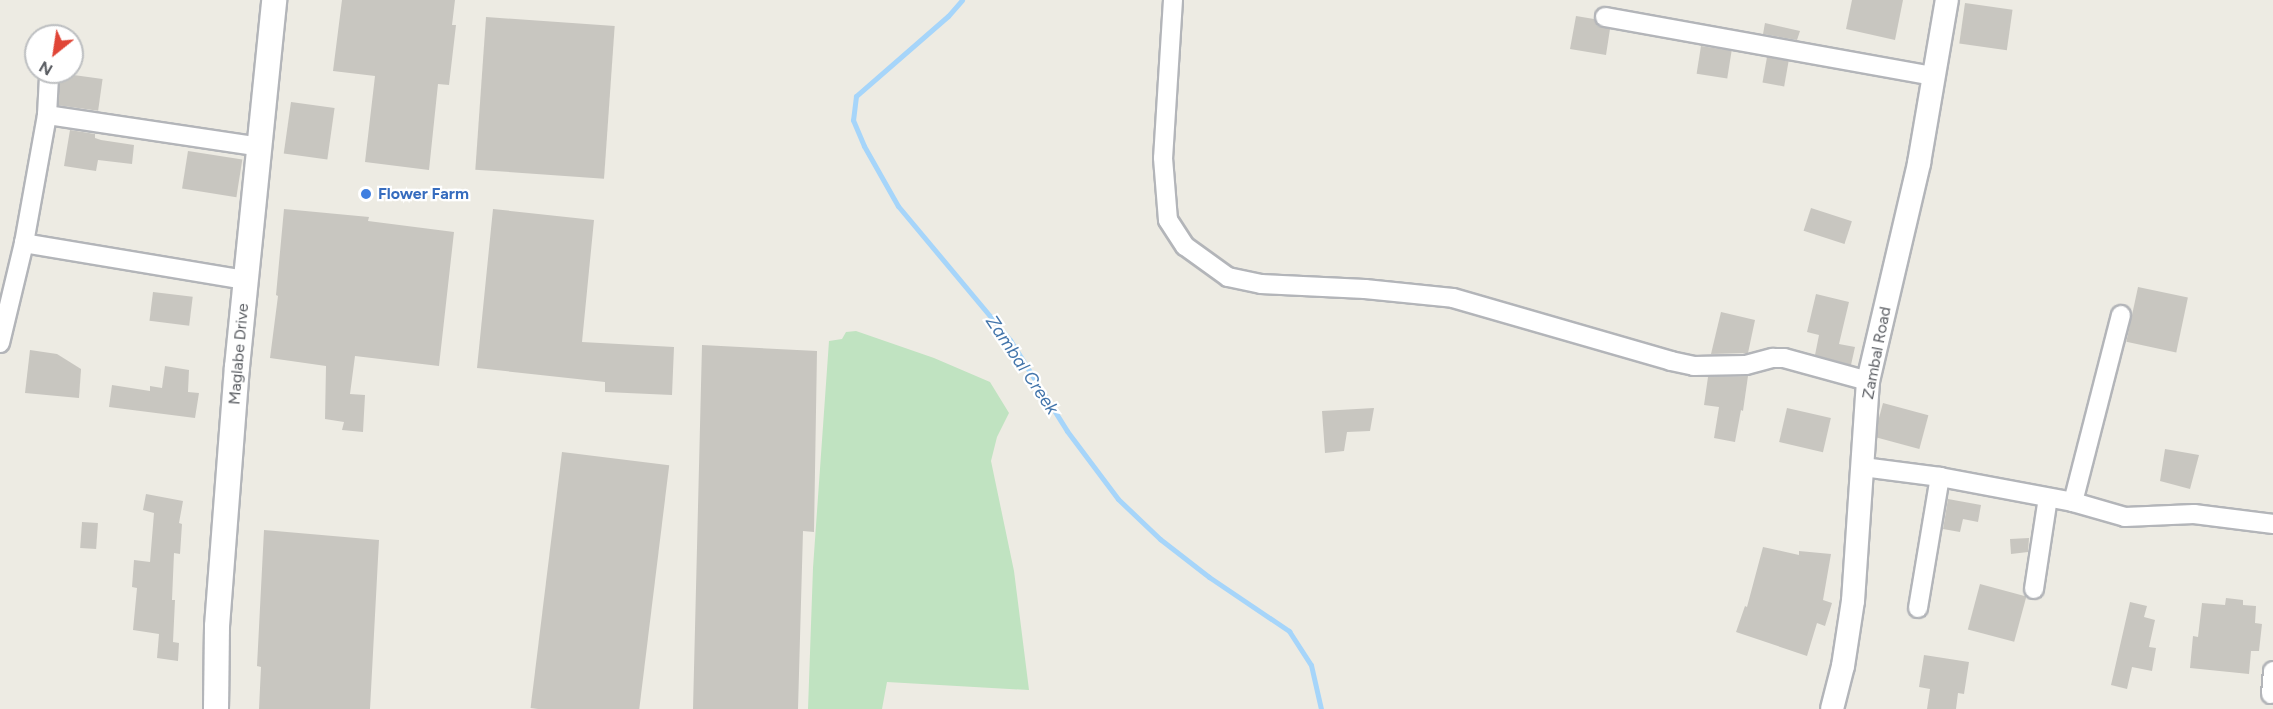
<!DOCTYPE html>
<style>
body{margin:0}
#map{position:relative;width:2273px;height:709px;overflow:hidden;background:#edebe3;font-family:Figtree,sans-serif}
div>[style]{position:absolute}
.green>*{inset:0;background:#c0e3c1}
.stream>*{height:5px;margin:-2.5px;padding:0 2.5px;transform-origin:2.5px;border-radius:2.5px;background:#a6d5fa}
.building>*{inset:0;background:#c8c6c0;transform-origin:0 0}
.roads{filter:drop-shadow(2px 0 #b3b5b9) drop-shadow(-2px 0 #b3b5b9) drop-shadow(0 2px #b3b5b9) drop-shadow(0 -2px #b3b5b9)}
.minor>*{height:18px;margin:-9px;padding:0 9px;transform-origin:9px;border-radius:9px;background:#fff}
.tertiary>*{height:22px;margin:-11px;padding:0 11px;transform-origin:11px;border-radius:11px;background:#fff}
.secondary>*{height:24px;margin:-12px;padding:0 12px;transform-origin:12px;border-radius:12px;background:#fff}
.dots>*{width:16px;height:16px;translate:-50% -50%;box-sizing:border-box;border:3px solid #fff;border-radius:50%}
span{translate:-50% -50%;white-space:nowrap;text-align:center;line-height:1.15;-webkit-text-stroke:4.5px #fff;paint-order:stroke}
.shop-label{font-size:16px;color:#366cbe;font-weight:700}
.left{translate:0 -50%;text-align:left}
.street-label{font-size:16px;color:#5b5e63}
.water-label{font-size:18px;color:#4375ab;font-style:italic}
.north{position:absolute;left:24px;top:24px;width:60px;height:60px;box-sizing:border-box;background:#fff;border:2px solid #bdbfc1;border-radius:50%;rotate:210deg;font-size:16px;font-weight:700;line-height:24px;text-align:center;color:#5b5e63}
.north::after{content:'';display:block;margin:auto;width:21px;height:27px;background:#e04536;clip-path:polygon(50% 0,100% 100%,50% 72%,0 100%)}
</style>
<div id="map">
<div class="green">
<i style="clip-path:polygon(856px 331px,934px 358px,990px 382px,1009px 413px,997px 437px,991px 461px,1014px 571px,1029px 690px,887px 682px,882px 709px,808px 709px,813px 568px,829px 341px,842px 339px,846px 332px)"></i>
</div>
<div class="stream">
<i style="left:962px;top:0;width:21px;rotate:131deg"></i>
<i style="left:948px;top:16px;width:122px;rotate:139deg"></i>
<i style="left:856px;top:96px;width:24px;rotate:97deg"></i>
<i style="left:853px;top:120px;width:28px;rotate:67deg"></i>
<i style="left:864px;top:146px;width:69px;rotate:60.5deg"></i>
<i style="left:898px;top:206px;width:175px;rotate:50.1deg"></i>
<i style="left:1010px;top:340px;width:107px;rotate:57.9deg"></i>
<i style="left:1067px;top:431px;width:85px;rotate:53.1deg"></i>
<i style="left:1118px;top:499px;width:58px;rotate:43.6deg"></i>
<i style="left:1160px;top:539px;width:62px;rotate:37.8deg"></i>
<i style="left:1209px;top:577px;width:97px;rotate:34deg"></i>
<i style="left:1289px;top:631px;width:40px;rotate:57.1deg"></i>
<i style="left:1311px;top:665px;width:45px;rotate:77.2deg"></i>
</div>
<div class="building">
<i style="clip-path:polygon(342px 0,455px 0,452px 25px,456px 25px,449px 85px,438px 84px,429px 170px,365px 162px,375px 76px,333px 71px)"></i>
<i style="clip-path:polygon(1852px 0,1903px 0,1895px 40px,1846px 29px)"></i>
<i style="left:1965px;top:3px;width:48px;height:41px;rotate:8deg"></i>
<i style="clip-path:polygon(1576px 16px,1594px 19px,1598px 26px,1610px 29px,1606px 55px,1570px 49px)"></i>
<i style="left:486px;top:17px;width:129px;height:153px;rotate:4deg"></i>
<i style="clip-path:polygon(1765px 23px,1800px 31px,1797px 40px,1763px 34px)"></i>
<i style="left:1701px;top:46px;width:31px;height:28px;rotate:9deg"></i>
<i style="left:1767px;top:57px;width:22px;height:26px;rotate:10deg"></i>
<i style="left:59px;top:73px;width:44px;height:32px;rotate:8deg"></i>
<i style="left:291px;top:102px;width:44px;height:52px;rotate:8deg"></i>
<i style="clip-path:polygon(70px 130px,95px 134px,95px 138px,101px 140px,134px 145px,132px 164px,98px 160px,96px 171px,64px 166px)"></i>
<i style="left:188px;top:151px;width:55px;height:38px;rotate:9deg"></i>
<i style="left:1811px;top:208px;width:43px;height:24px;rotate:18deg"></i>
<i style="clip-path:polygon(284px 209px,369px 217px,368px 221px,454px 232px,439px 366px,355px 356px,350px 394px,365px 395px,363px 432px,342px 430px,344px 422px,325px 419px,326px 366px,270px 358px,278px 296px,276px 295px)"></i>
<i style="clip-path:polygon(493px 209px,594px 220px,582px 342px,674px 347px,672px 395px,605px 392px,605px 382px,477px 368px)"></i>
<i style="left:2138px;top:287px;width:51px;height:56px;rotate:12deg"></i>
<i style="left:153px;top:292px;width:40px;height:29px;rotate:7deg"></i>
<i style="clip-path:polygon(1816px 294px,1849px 302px,1839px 344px,1855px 347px,1851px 365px,1815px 355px,1819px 335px,1807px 332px)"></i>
<i style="clip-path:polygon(1721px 312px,1755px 320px,1748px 353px,1711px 354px)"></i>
<i style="clip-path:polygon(702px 345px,817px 351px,814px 532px,803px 531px,798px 709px,693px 709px)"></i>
<i style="clip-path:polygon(30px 350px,57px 354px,81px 369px,79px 398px,25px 393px)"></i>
<i style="clip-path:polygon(165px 366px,189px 370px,188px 392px,199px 393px,195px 418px,109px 407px,112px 385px,150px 391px,150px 386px,162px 388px)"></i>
<i style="clip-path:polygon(1748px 376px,1743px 411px,1741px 410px,1735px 442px,1714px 438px,1719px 407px,1704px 405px,1708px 377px)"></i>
<i style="left:1883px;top:403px;width:47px;height:35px;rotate:15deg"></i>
<i style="clip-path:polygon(1374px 408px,1370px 431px,1347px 432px,1344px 451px,1325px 453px,1322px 411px)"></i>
<i style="left:1787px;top:408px;width:45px;height:35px;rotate:13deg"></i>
<i style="clip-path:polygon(2165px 449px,2199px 455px,2190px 489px,2160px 481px)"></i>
<i style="left:562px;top:452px;width:108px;height:258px;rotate:7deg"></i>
<i style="clip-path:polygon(146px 494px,183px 501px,179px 523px,182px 524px,180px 554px,174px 553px,172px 600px,175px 600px,173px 642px,179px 643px,178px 661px,157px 658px,159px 634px,133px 630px,137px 588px,132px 587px,134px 560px,150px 562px,154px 513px,143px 510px)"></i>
<i style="clip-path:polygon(1948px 499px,1981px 505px,1978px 522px,1963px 519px,1960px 532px,1943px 529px)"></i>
<i style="left:82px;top:522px;width:16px;height:26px;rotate:4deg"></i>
<i style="clip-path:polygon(264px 530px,379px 540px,370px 709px,259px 709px,261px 667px,257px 666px)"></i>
<i style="clip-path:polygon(2029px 538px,2028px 552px,2011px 554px,2010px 539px)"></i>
<i style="clip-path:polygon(1763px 547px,1799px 555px,1799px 551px,1831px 554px,1823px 600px,1832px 603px,1825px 626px,1817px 623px,1807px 656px,1736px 632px,1745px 606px,1747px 607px)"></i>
<i style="left:1980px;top:584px;width:48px;height:47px;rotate:15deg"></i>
<i style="clip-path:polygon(2226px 598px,2243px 600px,2243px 605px,2256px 606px,2255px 623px,2262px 624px,2259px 651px,2251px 651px,2249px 674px,2190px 668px,2193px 636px,2198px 637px,2202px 603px,2225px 605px)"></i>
<i style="clip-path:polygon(2130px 602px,2147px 606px,2144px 617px,2155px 620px,2149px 647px,2156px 648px,2152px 671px,2132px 667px,2127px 689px,2111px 685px)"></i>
<i style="clip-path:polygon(1924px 655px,1969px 662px,1964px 694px,1958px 693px,1956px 709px,1927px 709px,1930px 689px,1919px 687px)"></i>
</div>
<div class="roads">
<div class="minor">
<i style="left:1173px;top:0;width:158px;rotate:93.6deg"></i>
<i style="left:1163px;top:158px;width:62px;rotate:85.4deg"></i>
<i style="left:1168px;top:220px;width:31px;rotate:57deg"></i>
<i style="left:1185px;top:246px;width:53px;rotate:35.8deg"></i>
<i style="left:1228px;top:277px;width:34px;rotate:12deg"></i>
<i style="left:1261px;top:284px;width:104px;rotate:2.8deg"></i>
<i style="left:1365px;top:289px;width:88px;rotate:5.8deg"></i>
<i style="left:1453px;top:298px;width:227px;rotate:16.1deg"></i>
<i style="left:1671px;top:361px;width:24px;rotate:12deg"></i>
<i style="left:1694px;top:366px;width:52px;rotate:-1.1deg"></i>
<i style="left:1746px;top:365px;width:28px;rotate:-15deg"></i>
<i style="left:1773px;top:358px;width:11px"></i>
<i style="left:1784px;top:358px;width:87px;rotate:15.3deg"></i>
<i style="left:1605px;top:17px;width:334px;rotate:10.2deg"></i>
<i style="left:47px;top:115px;width:215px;rotate:8.5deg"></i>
<i style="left:24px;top:243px;width:225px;rotate:9.5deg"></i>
<i style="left:0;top:343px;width:103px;rotate:-76.5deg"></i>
<i style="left:24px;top:243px;width:130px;rotate:-79.8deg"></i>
<i style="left:47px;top:115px;width:37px;rotate:-87deg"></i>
<i style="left:1863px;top:467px;width:78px;rotate:7.4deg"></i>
<i style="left:1940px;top:477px;width:135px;rotate:10.6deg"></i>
<i style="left:2073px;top:502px;width:54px;rotate:16.1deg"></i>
<i style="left:2125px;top:517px;width:69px;rotate:-2.5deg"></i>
<i style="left:2194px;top:514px;width:80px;rotate:7.2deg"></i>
<i style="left:2073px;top:502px;width:193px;rotate:-75.6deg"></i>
<i style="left:2034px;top:589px;width:92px;rotate:-81.3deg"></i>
<i style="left:1918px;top:608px;width:133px;rotate:-80.5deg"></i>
<i style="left:2271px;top:694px;width:23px;rotate:-85deg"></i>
</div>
<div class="tertiary">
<i style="left:1832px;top:709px;width:44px;rotate:-75.7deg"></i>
<i style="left:1843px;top:666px;width:66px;rotate:-81.3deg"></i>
<i style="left:1853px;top:601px;width:221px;rotate:-86.1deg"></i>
<i style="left:1868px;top:381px;width:224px;rotate:-76.8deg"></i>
<i style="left:1919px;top:163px;width:165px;rotate:-80.3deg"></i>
</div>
<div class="secondary">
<i style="left:216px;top:709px;width:83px;rotate:-89.3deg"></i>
<i style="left:217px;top:626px;width:260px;rotate:-85.6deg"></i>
<i style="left:237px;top:367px;width:369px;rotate:-84.2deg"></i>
</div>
</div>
<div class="dots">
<i style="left:366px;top:194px;background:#3f7fe0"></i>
</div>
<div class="shop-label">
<span class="left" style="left:378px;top:194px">Flower Farm</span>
</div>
<div class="street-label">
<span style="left:1877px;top:353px;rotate:-79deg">Zambal Road</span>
<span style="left:239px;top:354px;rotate:-85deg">Maglabe Drive</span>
</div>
<div class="water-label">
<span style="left:1022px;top:365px;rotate:56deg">Zambal Creek</span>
</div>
<div class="north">N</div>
</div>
